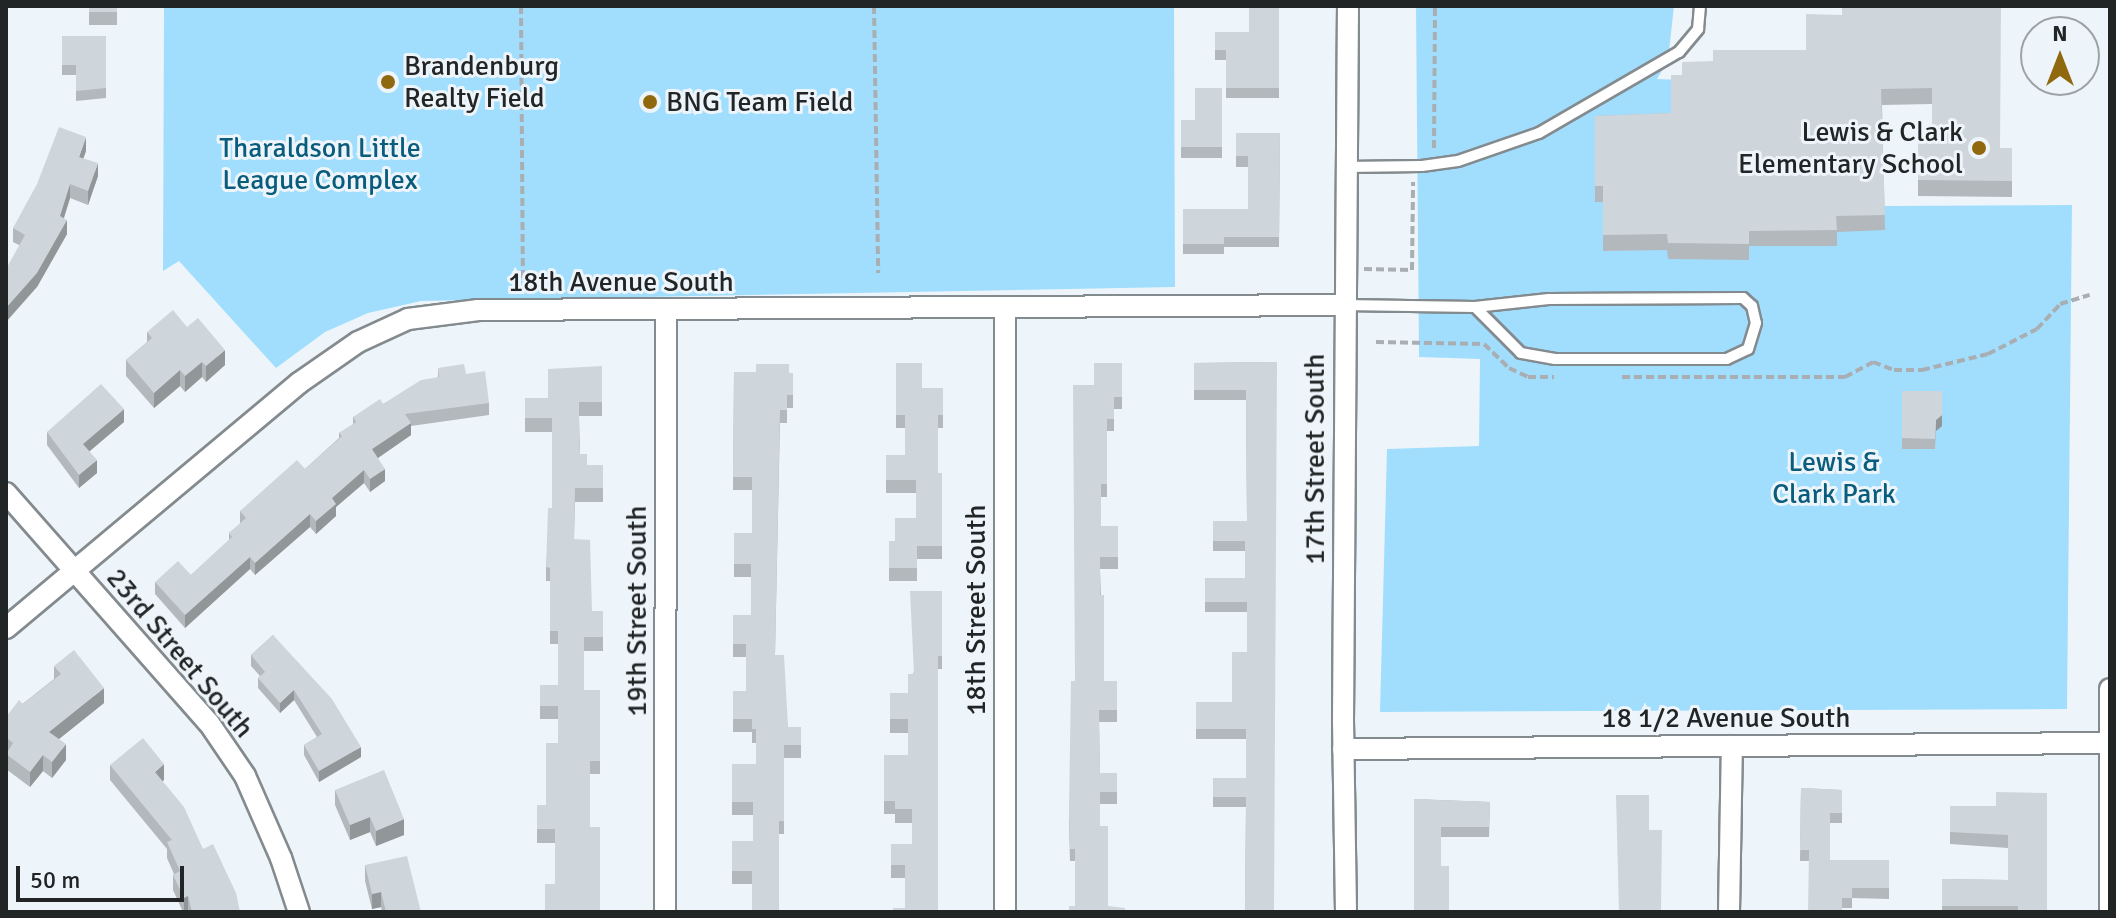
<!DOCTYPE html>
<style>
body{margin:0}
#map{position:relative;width:2116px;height:918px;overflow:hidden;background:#eef5fa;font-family:Signika,sans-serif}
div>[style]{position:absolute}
.green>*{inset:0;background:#a1defe}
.path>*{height:4px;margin-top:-2px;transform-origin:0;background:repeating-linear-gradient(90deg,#a8aeb2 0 8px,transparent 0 12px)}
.roads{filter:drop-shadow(2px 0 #848b8f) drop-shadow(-2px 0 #848b8f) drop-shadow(0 2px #848b8f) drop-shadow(0 -2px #848b8f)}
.service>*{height:10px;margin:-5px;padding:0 5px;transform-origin:5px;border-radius:5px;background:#fff}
.minor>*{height:20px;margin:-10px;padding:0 10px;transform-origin:10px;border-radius:10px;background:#fff}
.wall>*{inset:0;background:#b2b8bc;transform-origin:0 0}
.shaded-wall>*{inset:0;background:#919699;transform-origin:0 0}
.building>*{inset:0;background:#cfd6db;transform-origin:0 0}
.dots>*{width:22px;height:22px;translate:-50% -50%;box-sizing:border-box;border:4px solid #eef5fa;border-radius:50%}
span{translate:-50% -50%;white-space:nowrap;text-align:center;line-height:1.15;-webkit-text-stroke:6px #eef5fa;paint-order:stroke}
.poi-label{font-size:28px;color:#222526}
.left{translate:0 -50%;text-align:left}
.right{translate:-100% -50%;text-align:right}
.park-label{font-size:28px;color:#0a5c7d}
.street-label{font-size:28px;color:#222526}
.frame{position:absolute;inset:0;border:8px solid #222526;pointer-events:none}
.north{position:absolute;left:2020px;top:16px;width:80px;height:80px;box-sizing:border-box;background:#eef5fa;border:2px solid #9ca2a5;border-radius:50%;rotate:0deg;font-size:22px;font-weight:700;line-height:32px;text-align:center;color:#222526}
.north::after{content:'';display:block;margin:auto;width:28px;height:36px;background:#90690f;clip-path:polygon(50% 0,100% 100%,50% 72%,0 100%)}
.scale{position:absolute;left:16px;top:866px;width:168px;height:36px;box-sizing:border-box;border:4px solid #222526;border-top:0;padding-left:10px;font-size:24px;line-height:28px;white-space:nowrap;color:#222526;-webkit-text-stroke:6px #eef5fa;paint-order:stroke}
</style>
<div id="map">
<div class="green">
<i style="clip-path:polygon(164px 6px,1174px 6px,1175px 287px,421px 301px,368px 313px,325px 332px,276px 368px,179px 261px,163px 271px)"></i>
<i style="clip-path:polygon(1416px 6px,1674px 6px,1668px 60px,1657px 79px,1682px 80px,1671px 114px,1609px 202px,1603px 219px,1603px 251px,1749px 246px,1836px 227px,1884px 206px,2072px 205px,2067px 709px,1380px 712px,1387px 449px,1479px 446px,1480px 359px,1419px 357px)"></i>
</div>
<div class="path">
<i style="left:521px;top:6px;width:276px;rotate:89.6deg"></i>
<i style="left:874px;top:6px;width:267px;rotate:89.1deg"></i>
<i style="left:1434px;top:148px;width:142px;rotate:-89.6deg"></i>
<i style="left:1364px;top:269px;width:48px;rotate:1.2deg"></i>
<i style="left:1412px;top:270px;width:88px;rotate:-89.3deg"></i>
<i style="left:1376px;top:342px;width:108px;rotate:1.1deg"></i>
<i style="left:1484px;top:344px;width:35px;rotate:44deg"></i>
<i style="left:1509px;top:368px;width:21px;rotate:25deg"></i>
<i style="left:1528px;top:377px;width:26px"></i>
<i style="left:1622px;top:377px;width:223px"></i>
<i style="left:1845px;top:377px;width:32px;rotate:-28deg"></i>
<i style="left:1873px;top:362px;width:22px;rotate:21deg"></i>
<i style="left:1894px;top:370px;width:28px"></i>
<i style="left:1922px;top:370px;width:68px;rotate:-13.6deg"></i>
<i style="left:1988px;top:354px;width:55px;rotate:-27deg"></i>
<i style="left:2037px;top:329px;width:34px;rotate:-47deg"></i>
<i style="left:2060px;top:304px;width:31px;rotate:-17deg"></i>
</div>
<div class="roads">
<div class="service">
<i style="left:1345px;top:167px;width:77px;rotate:-0.7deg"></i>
<i style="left:1422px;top:166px;width:36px;rotate:-8deg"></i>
<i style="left:1458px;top:161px;width:86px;rotate:-19.1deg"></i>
<i style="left:1539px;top:133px;width:162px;rotate:-30.1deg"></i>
<i style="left:1679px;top:52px;width:30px;rotate:-50deg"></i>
<i style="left:1698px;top:29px;width:23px;rotate:-85deg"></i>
<i style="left:1344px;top:305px;width:131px;rotate:0.9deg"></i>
<i style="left:1475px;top:307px;width:74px;rotate:-6.2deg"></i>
<i style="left:1549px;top:299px;width:194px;rotate:-0.3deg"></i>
<i style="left:1743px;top:298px;width:12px;rotate:42deg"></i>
<i style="left:1752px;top:306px;width:17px;rotate:77deg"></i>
<i style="left:1756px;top:323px;width:27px;rotate:107deg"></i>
<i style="left:1748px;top:349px;width:23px;rotate:155deg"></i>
<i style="left:1727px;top:359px;width:172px;rotate:180deg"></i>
<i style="left:1555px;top:359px;width:35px;rotate:-170deg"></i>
<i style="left:1521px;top:353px;width:65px;rotate:-135deg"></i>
</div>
<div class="minor">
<i style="left:6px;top:493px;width:307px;rotate:48.6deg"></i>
<i style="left:209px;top:723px;width:64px;rotate:55.8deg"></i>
<i style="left:245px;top:776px;width:90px;rotate:66.3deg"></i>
<i style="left:281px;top:858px;width:57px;rotate:71.6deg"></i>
<i style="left:6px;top:628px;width:382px;rotate:-39.9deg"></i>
<i style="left:299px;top:383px;width:72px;rotate:-34.8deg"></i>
<i style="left:358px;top:342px;width:55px;rotate:-24.7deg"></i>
<i style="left:408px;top:319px;width:71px;rotate:-7.3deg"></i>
<i style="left:478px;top:310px;width:866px;rotate:-0.33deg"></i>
<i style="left:1343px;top:749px;width:766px;rotate:-0.45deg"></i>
<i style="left:665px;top:912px;width:601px;rotate:-89.9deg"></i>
<i style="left:1005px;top:912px;width:603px;rotate:-90deg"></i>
<i style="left:1346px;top:912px;width:191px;rotate:-90.9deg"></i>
<i style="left:1343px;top:721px;width:715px;rotate:-89.6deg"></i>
<i style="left:1729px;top:912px;width:166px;rotate:-89deg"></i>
<i style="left:2110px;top:912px;width:223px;rotate:-90deg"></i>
</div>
</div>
<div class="wall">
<i style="left:89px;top:6px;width:28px;height:19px"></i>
<i style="clip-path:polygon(1279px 6px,1279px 98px,1226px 98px,1226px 60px,1215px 60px,1215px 32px,1249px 32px)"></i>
<i style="clip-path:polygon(1842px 6px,2000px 148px,2012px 148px,2012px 197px,1918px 196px,1918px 135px,1932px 135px,1932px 104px,1882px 105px,1885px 230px,1837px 232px,1837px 246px,1749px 246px,1749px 260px,1668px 259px,1667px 250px,1603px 251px,1603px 202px,1595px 202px,1595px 116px,1671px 113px,1682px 75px,1713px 61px,1806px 50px,1842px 15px)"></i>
<i style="clip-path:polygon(62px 36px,106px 36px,106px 98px,76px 101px,76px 75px,62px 75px)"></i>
<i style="clip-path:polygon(1222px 88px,1222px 158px,1181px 158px,1181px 120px,1195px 120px)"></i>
<i style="clip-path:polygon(1236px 133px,1280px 133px,1279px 247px,1224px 247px,1224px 254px,1183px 254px,1183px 209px,1248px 209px,1248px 167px,1236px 167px)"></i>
<i style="clip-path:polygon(86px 151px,83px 158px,98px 176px,88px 205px,70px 198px,64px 218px,67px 234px,37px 287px,19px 245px,13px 242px,13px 228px)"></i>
<i style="clip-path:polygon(187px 327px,225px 365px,206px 382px,202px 377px,185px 392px,180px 386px,154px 408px,126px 376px,126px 360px,147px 342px,147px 332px)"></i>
<i style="clip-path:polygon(1277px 362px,1245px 910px,1246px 807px,1213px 807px,1213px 778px,1246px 778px,1246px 739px,1196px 739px,1196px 702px,1232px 702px,1247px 652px,1247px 612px,1205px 612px,1205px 578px,1245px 578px,1245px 551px,1213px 551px,1213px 521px,1247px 521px,1246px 400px,1194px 400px,1194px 363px)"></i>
<i style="clip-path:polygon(896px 363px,922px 388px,943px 388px,943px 428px,938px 428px,938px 473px,942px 473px,942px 559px,917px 559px,917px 581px,889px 581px,889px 541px,895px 541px,916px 518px,916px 493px,886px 493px,886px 455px,905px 455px,905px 428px,896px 428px)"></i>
<i style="clip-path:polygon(1122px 363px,1122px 409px,1114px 409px,1114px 431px,1107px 431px,1107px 497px,1101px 497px,1101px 526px,1118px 526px,1118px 569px,1100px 569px,1104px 681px,1117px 681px,1117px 722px,1099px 722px,1100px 773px,1117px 773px,1117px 804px,1100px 804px,1075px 906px,1075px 861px,1070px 861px,1069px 823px,1075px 681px,1094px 385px)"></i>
<i style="clip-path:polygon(602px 366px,602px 416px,579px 416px,580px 454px,587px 465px,603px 465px,603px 502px,575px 502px,574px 539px,592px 611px,603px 611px,603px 651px,584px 651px,584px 690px,600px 690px,600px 774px,590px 774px,555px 884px,555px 843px,537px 843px,537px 805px,546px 805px,558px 743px,558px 719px,540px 719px,540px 685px,558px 685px,558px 644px,550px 644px,550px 581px,546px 581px,546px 567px,552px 508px,552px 432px,525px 432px,525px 398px,548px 398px)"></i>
<i style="clip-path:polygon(438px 368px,466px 374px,489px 403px,489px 415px,411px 426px,411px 435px,378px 458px,385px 481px,370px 492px,364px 483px,336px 507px,336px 516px,316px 534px,310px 527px,255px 575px,250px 569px,185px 628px,155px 594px,155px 582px,191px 575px,229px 540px,229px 533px,240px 524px,240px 511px,305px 469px,339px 438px,339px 433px,353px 425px,353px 417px,383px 404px,438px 377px)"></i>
<i style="clip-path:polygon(734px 372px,793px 373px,793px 408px,787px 408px,787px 423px,780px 423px,775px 655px,788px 727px,801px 727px,801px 758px,784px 758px,784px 834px,779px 834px,752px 884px,732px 884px,732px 841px,753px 841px,753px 815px,732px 815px,732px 764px,756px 764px,756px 743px,752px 743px,752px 732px,733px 732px,733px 691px,746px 691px,746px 657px,733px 657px,733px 615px,751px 615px,751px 577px,734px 577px,734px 533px,752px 533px,752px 490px,733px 490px)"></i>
<i style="clip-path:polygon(1902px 391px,1942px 391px,1942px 426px,1936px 431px,1935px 449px,1902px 449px)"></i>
<i style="clip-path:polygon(124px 422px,89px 451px,97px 473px,79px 488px,47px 445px,47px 432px)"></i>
<i style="clip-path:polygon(942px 591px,942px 669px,938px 669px,905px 908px,905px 878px,891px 878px,891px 844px,912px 844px,912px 823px,895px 823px,895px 814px,884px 814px,884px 755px,908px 755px,908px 733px,890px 733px,890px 693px,908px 693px,913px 674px)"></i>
<i style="clip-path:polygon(273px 635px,361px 757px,319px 782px,304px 755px,304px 745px,317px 737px,294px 700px,280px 713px,258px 688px,258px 678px,260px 676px,251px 666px,251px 655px)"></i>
<i style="clip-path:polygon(54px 666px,104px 703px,59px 739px,66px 760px,52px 778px,43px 771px,30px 787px,6px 769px,6px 717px,54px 679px)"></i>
<i style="clip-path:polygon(110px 765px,164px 780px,162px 781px,240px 912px,183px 912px,173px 890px,173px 875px,174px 874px,167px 858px,167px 849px,110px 780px)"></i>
<i style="clip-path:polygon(1801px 788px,1842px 790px,1842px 823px,1830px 823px,1830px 860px,1889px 860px,1889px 899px,1852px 898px,1852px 908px,1842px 908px,1809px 861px,1800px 861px)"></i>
<i style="clip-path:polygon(335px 790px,404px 835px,376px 846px,370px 832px,350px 840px,335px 805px)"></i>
<i style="clip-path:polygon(1414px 799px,1490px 802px,1489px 837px,1441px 837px,1441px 866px,1449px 912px)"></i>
<i style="clip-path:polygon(1950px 806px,1996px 806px,2047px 912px,1942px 912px,1942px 879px,2008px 880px,2008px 848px,1950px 844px)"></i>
<i style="clip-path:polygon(365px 865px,421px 912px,382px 912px,381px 907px,372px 909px,365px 881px)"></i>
</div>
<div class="shaded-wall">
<i style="clip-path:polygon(86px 137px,86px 151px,79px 171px,79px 157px)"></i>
<i style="clip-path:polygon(98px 163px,98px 176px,88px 205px,88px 191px)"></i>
<i style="clip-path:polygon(70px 184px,70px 198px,60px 230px,60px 216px)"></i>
<i style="clip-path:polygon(67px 220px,67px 234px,37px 287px,6px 322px,6px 308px)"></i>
<i style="clip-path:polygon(225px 350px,225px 365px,206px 382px,206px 366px)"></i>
<i style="clip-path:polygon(202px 362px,202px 377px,185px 392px,185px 376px)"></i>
<i style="clip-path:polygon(180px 370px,180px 386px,154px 408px,154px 393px)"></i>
<i style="clip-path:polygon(124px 409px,124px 422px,83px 457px,83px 444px)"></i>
<i style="clip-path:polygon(1942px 415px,1942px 426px,1936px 431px,1936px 420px)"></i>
<i style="clip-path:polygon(411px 423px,411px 435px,372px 462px,372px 449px)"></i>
<i style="clip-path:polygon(97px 460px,97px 473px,79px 488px,79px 475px)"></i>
<i style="clip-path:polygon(385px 469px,385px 481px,370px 492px,370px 479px)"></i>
<i style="clip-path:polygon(364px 470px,364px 483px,336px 507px,336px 516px,316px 534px,316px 521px,332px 498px)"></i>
<i style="clip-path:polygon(310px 514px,310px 527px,255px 575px,255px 563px)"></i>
<i style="clip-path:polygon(250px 557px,250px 569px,185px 628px,185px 615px)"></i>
<i style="clip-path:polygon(104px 688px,104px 703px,49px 747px,49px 732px)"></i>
<i style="clip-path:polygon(294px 690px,294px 700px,280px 713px,280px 703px)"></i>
<i style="clip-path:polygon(66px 744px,66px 760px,52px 778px,52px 762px)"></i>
<i style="clip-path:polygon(361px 747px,361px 757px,319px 782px,319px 771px)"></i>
<i style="clip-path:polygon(43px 755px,43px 771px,30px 787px,30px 772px)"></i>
<i style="clip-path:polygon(164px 764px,164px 780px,155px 787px,155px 772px)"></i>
<i style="clip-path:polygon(370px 817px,370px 832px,350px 840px,350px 825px)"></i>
<i style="clip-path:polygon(404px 819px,404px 835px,376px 846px,376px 831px)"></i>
<i style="clip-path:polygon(381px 892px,381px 907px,372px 909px,372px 894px)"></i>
<i style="left:188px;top:896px;width:16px;height:4px;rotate:90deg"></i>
</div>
<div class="building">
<i style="left:89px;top:6px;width:28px;height:6px"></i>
<i style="clip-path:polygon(1249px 6px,1279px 6px,1279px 88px,1226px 88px,1226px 50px,1215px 50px,1215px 32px,1249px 32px)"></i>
<i style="clip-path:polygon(1842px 6px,2001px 6px,2000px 148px,2012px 148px,2012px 181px,1918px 180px,1918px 135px,1932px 135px,1932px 88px,1881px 89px,1885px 215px,1836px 216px,1837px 230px,1749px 231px,1749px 244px,1668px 243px,1667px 234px,1603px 235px,1603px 186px,1595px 186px,1595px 116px,1671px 113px,1671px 75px,1682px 75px,1682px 62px,1713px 61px,1713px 50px,1806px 50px,1806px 14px,1842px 15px)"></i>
<i style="clip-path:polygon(62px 36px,106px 36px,106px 88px,76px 91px,76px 65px,62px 65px)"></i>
<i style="clip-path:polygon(1195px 88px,1222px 88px,1222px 147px,1181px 147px,1181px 120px,1195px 120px)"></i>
<i style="clip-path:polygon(59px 127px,86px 137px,79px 157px,98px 163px,88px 191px,70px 184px,60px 216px,67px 220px,37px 273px,6px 308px,6px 269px,25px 235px,13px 228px,37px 184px)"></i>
<i style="clip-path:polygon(1236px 133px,1280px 133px,1279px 237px,1224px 237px,1224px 244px,1183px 244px,1183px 209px,1248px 209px,1248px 156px,1236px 156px)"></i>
<i style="clip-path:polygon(173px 310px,187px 327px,198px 318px,225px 350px,206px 366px,202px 362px,185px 376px,180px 370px,154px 393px,126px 360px,152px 338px,147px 332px)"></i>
<i style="clip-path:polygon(1277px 362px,1274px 912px,1207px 912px,1207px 910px,1245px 910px,1246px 797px,1213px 797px,1213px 778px,1246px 778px,1246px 729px,1196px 729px,1196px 702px,1232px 702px,1232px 652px,1247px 652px,1247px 602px,1205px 602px,1205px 578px,1245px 578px,1245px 541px,1213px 541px,1213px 521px,1247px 521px,1246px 390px,1194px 390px,1194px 363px)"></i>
<i style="clip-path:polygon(896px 363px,922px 363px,922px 388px,943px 388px,943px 415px,938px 415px,938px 473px,942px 473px,942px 546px,917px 546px,917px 568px,889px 568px,889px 541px,895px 541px,895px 518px,916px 518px,916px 480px,886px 480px,886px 455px,905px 455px,905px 415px,896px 415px)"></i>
<i style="clip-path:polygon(1094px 363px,1122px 363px,1122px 397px,1114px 397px,1114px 419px,1107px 419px,1107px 484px,1101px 484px,1101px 526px,1118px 526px,1118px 557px,1100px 557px,1100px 595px,1104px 595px,1104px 681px,1117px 681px,1117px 710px,1099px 710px,1100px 773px,1117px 773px,1117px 792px,1100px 792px,1100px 826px,1108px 826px,1108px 906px,1125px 908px,1125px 912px,1069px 912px,1069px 906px,1075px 906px,1075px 849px,1070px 849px,1069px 810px,1071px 681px,1075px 681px,1073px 385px,1094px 385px)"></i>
<i style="clip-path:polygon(464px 364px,466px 374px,485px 371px,489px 403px,405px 414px,411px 423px,372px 449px,385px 469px,370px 479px,364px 470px,332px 498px,336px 504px,316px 521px,310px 514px,255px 563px,250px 557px,185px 615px,155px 582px,178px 561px,191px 575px,232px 537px,229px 533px,246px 518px,240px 511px,297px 460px,305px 469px,342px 436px,339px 433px,356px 422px,353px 417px,380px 399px,383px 404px,421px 380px,439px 377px,438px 368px)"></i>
<i style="clip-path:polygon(756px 364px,789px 364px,789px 373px,793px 373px,793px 395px,787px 395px,787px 410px,780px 410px,775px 655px,784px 655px,788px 727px,801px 727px,801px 745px,784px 745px,784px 821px,779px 821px,779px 912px,752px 912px,752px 871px,732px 871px,732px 841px,753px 841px,753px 802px,732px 802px,732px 764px,756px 764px,756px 729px,752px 729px,752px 719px,733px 719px,733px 691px,746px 691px,746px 644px,733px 644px,733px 615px,751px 615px,751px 564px,734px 564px,734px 533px,752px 533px,752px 477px,733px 477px,734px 372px,756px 372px)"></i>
<i style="clip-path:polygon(602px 366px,602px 402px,579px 402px,579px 441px,580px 454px,587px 454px,587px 465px,603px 465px,603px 488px,575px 488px,574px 539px,590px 540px,592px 611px,603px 611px,603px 637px,584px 637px,584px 690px,600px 690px,600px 761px,590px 761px,590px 827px,600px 827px,600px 912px,545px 912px,545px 884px,555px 884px,555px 829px,537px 829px,537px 805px,546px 805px,546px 743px,558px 743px,558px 706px,540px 706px,540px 685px,558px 685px,558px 631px,550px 631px,550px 568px,546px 567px,548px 508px,552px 508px,552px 418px,525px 418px,525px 398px,548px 398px,548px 369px)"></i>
<i style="clip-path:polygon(101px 384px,124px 409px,83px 444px,97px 460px,79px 475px,47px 432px)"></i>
<i style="clip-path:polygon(1902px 391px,1942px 391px,1942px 415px,1936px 420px,1935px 439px,1902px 438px)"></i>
<i style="clip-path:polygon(910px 591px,942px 591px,942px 656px,938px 656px,938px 912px,893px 912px,893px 908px,905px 908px,905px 865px,891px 865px,891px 844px,912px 844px,912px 809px,895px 809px,895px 801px,884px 801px,884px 755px,908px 755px,908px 719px,890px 719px,890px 693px,908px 693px,908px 674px,914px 674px)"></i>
<i style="clip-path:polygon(273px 635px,332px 699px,361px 747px,319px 771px,304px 745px,322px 734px,294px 690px,280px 703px,258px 678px,265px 672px,251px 655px)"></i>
<i style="clip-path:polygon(74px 650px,104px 688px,49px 732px,66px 744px,52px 762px,43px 755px,30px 772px,6px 754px,13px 743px,6px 737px,6px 717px,19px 700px,23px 704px,61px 674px,54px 666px)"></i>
<i style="clip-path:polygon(143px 738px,164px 764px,155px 772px,184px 807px,203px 849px,213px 844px,236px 893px,240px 912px,192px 912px,188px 896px,184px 898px,173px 875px,180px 871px,167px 842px,172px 840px,110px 765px)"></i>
<i style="clip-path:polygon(384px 770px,404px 819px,376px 831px,370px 817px,350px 825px,335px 790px)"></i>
<i style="clip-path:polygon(1801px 788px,1842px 790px,1842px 813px,1830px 813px,1830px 860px,1889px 860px,1889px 888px,1852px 888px,1852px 898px,1842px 898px,1842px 912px,1808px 912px,1809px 850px,1800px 850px)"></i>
<i style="clip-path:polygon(1996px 792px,2047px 793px,2047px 912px,2018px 912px,2018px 906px,1942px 906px,1942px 879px,2008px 880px,2008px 835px,1950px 832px,1950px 806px,1996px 806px)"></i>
<i style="clip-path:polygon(1616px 795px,1649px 795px,1649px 830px,1662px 830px,1661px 912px,1619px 912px)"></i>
<i style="clip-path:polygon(1414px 799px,1490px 802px,1489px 827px,1441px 827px,1441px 866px,1449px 866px,1449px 912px,1414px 912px)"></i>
<i style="clip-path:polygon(407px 856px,421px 912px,386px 912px,381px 892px,372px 894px,365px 865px)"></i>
</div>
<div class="dots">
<i style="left:388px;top:82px;background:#90690f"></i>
<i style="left:650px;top:102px;background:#90690f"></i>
<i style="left:1979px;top:148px;background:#90690f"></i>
</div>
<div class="poi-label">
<span class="left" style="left:404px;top:82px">Brandenburg<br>Realty Field</span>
<span class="left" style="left:666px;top:102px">BNG Team Field</span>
<span class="right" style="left:1963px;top:148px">Lewis &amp; Clark<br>Elementary School</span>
</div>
<div class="park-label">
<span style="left:320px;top:164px">Tharaldson Little<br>League Complex</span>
<span style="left:1834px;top:478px">Lewis &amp;<br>Clark Park</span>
</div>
<div class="street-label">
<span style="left:621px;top:282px">18th Avenue South</span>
<span style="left:1315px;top:459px;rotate:-90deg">17th Street South</span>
<span style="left:976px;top:610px;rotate:-90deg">18th Street South</span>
<span style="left:637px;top:611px;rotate:-90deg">19th Street South</span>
<span style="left:180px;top:653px;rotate:50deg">23rd Street South</span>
<span style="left:1726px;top:718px">18 1/2 Avenue South</span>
</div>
<div class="frame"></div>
<div class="north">N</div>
<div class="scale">50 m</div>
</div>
